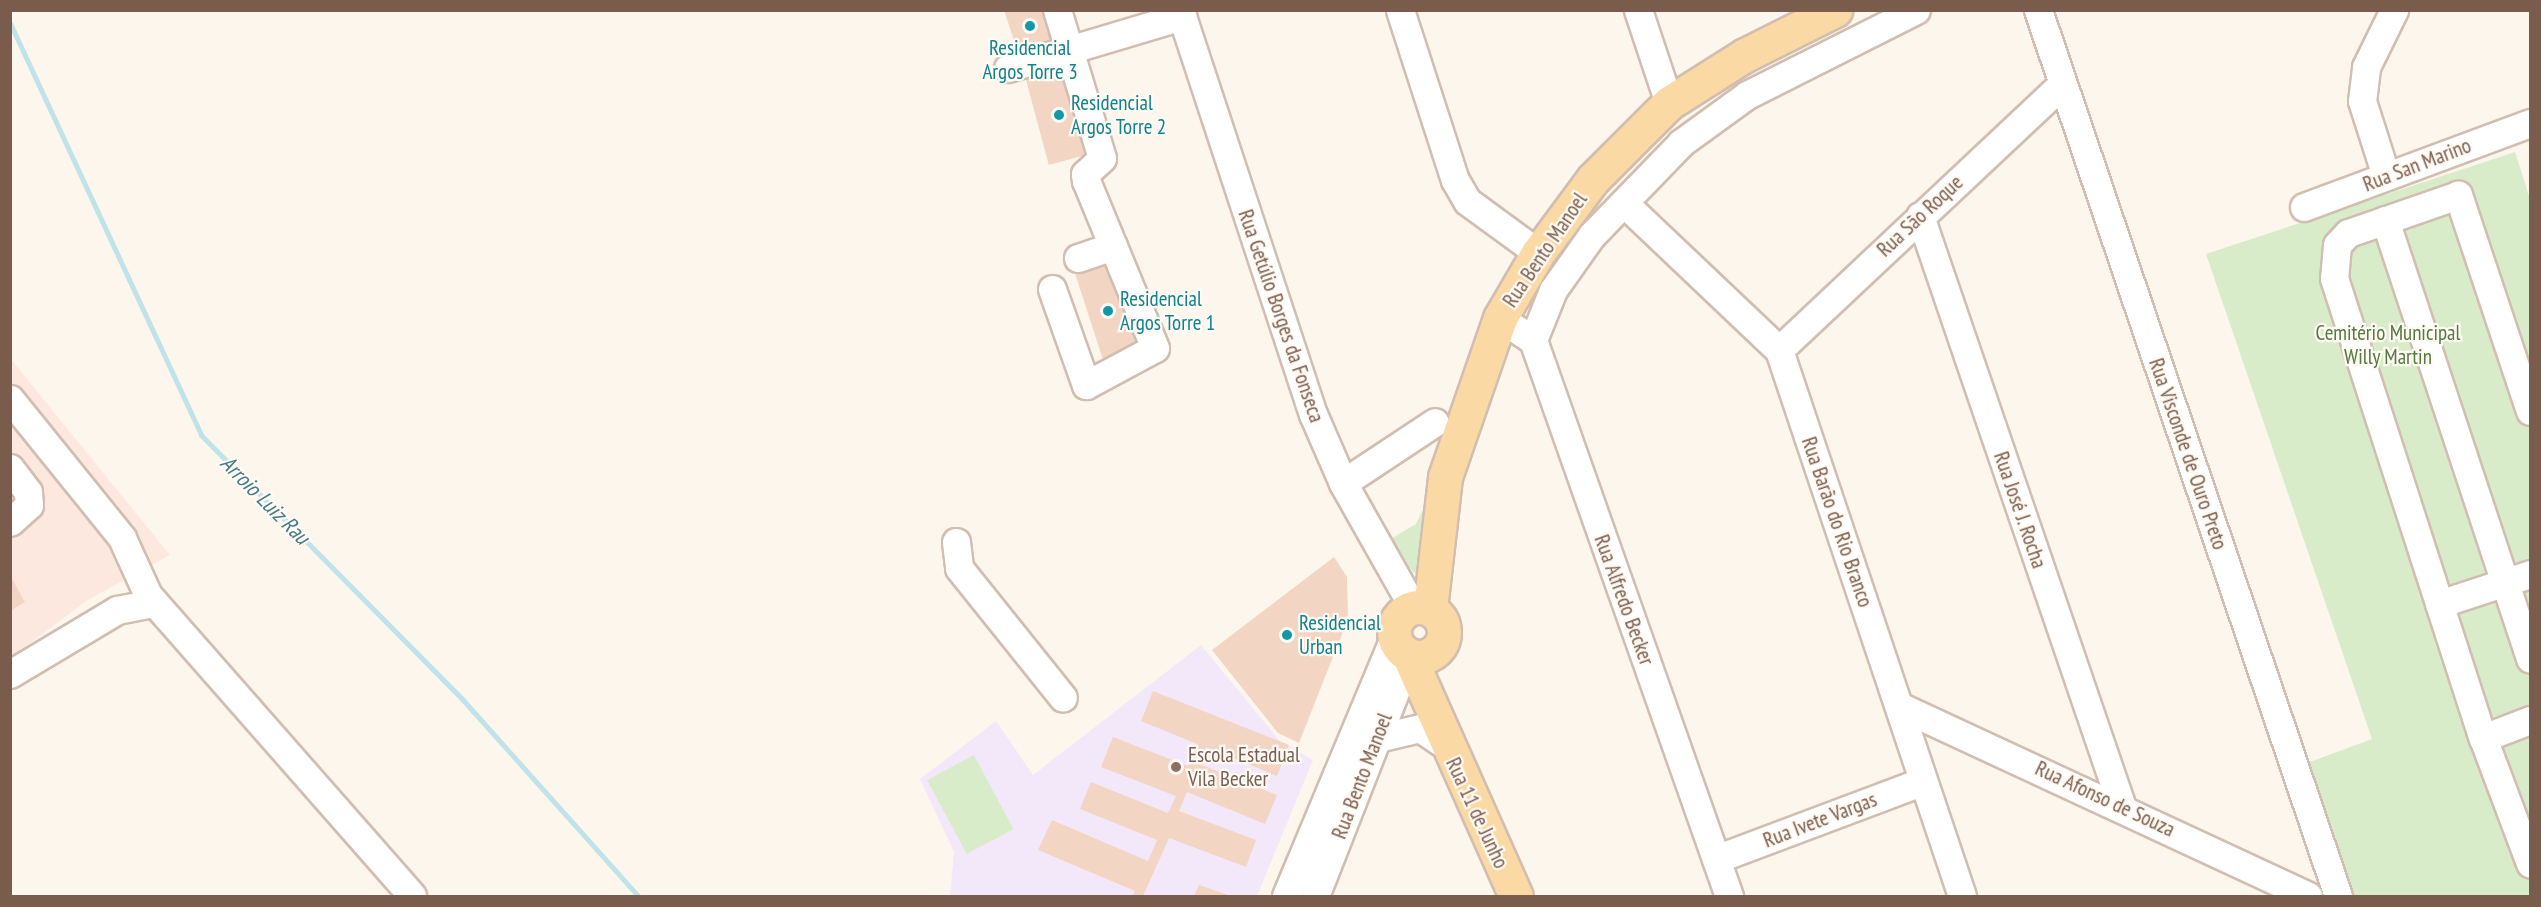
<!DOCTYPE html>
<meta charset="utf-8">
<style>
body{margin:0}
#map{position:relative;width:2541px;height:907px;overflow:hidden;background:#fdf6ec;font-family:"PT Sans Narrow",sans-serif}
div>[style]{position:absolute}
.commercial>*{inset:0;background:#fde8e0}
.education>*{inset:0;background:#f3e8fa}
.green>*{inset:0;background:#d8ecc9;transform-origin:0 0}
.stream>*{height:5px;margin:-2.5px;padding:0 2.5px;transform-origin:2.5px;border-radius:2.5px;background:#bfe3e8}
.building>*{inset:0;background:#f3d5c3;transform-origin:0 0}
.roads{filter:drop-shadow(2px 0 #d1beb0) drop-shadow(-2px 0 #d1beb0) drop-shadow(0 2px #d1beb0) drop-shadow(0 -2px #d1beb0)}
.minor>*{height:27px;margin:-13.5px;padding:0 13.5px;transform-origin:13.5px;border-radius:13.5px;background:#fff}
.major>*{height:33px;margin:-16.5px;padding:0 16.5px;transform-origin:16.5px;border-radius:16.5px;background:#fbd9a5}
.major>.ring{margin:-16.5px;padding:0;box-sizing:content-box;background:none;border:33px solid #fbd9a5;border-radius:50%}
.dots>*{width:16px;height:16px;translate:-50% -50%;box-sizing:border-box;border:3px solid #fffaf3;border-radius:50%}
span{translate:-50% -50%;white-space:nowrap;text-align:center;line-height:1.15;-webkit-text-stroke:4.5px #fffaf3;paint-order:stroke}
.culture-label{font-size:21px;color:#0d838f}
.left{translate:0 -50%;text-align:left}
.street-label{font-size:21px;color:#7a5c4d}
.park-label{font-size:21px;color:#537a41}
.education-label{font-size:21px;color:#785e54}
.water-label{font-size:22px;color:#437c86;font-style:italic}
.frame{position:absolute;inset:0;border:12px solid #7a5c4d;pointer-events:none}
</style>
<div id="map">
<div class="commercial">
<i style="clip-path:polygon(10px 358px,170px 555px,88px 600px,11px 657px)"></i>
</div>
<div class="education">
<i style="clip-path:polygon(1201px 645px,1279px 740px,1313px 760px,1257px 896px,950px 896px,954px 852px,920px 779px,996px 721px,1033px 775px)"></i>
</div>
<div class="green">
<i style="clip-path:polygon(2515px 152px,2530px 199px,2530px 896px,2353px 896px,2307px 763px,2372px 739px,2206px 254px)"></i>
<i style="clip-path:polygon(1430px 494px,1421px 581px,1387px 541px,1416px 524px)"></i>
<i style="left:974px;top:755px;width:84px;height:53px;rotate:62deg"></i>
</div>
<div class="stream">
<i style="left:10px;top:23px;width:454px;rotate:65.1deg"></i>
<i style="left:201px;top:435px;width:373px;rotate:45.3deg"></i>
<i style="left:463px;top:700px;width:263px;rotate:48.2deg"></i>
</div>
<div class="building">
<i style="clip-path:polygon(1004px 10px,1046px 10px,1056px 41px,1018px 53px)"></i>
<i style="left:1066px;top:63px;width:94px;height:43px;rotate:75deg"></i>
<i style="left:1112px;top:261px;width:95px;height:39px;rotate:72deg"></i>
<i style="clip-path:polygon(1334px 557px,1347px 577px,1348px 619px,1299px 743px,1278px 733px,1212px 650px)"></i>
<i style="clip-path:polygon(10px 575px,25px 602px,10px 611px)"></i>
<i style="clip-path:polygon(1153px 691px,1289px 745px,1277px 776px,1206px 747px,1199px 764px,1277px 795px,1265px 824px,1187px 792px,1179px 811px,1256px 840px,1246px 867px,1169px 838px,1143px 896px,1132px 896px,1135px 891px,1038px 850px,1052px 820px,1148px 861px,1157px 840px,1080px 809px,1091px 782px,1168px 813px,1176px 796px,1101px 767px,1113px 737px,1188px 766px,1197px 744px,1141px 721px)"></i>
<i style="clip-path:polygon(1199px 885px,1231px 896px,1194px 896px)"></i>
</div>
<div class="roads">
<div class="minor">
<i style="left:1180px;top:10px;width:425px;rotate:71.8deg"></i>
<i style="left:1313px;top:414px;width:75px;rotate:66.5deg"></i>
<i style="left:1343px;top:483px;width:142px;rotate:60.6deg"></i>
<i style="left:1400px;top:10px;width:179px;rotate:72.1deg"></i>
<i style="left:1455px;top:180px;width:24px;rotate:60deg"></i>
<i style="left:1467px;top:201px;width:88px;rotate:36.2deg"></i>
<i style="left:1638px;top:10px;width:98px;rotate:71.6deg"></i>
<i style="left:2038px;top:10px;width:935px;rotate:71.29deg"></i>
<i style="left:1008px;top:68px;width:182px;rotate:-16.6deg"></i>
<i style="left:2386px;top:176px;width:79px;rotate:-107.7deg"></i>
<i style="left:2362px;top:101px;width:34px;rotate:-83deg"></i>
<i style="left:2366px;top:67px;width:64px;rotate:-63.8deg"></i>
<i style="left:1624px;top:203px;width:214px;rotate:43.5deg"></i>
<i style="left:1779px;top:350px;width:576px;rotate:71.47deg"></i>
<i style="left:2304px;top:207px;width:241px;rotate:-20.4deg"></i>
<i style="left:1920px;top:216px;width:621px;rotate:71.13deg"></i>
<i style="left:2385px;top:220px;width:462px;rotate:71.7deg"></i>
<i style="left:1078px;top:258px;width:37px;rotate:-19deg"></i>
<i style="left:1052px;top:289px;width:102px;rotate:70.5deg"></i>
<i style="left:1086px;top:385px;width:78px;rotate:-28.2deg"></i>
<i style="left:1155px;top:348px;width:181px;rotate:-112.4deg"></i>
<i style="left:1086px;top:181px;width:7px;rotate:-98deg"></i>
<i style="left:1085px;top:174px;width:23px;rotate:-43deg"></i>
<i style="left:1102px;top:158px;width:155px;rotate:-106.9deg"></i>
<i style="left:1500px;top:318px;width:40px;rotate:34deg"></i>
<i style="left:1533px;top:340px;width:590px;rotate:70.58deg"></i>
<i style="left:1533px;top:340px;width:54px;rotate:-68.2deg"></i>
<i style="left:1553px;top:290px;width:67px;rotate:-54.7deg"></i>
<i style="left:1592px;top:235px;width:128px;rotate:-45.9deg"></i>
<i style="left:1681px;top:143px;width:82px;rotate:-36deg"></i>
<i style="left:1747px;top:95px;width:189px;rotate:-26.7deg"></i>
<i style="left:1779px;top:350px;width:388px;rotate:-43.2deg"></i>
<i style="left:10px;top:399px;width:179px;rotate:51.1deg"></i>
<i style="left:122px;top:538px;width:63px;rotate:65.5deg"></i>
<i style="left:148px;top:595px;width:400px;rotate:48.7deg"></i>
<i style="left:2530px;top:411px;width:228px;rotate:-108.4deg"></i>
<i style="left:2458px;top:195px;width:116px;rotate:160.9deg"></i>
<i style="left:2348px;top:233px;width:16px;rotate:133deg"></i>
<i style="left:2337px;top:245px;width:33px;rotate:95deg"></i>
<i style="left:2334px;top:278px;width:484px;rotate:72.1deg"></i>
<i style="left:2483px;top:738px;width:134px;rotate:69.4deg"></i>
<i style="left:10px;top:468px;width:30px;rotate:53deg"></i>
<i style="left:28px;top:492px;width:13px;rotate:86deg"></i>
<i style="left:29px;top:505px;width:25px;rotate:138deg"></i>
<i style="left:1343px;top:483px;width:110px;rotate:-33.5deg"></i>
<i style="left:956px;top:542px;width:26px;rotate:83deg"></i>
<i style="left:959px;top:568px;width:166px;rotate:51.3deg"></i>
<i style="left:2439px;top:604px;width:96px;rotate:-18.2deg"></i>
<i style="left:10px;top:674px;width:125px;rotate:-30.9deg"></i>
<i style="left:117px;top:610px;width:38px;rotate:-11deg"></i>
<i style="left:1899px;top:706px;width:451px;rotate:24.9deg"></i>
<i style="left:1377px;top:738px;width:44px;rotate:-13.1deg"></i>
<i style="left:1420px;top:728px;width:30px;rotate:34deg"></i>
<i style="left:2483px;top:738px;width:50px;rotate:-21deg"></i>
<i style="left:1716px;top:859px;width:221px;rotate:-20.6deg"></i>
<i style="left:1286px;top:896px;width:280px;rotate:-67.3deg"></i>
<i style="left:1315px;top:896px;width:258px;rotate:-68.6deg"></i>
</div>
<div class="major">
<i class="ring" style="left:1394px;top:607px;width:17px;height:17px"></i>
<i style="left:1430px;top:609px;width:133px;rotate:-83.5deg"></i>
<i style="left:1445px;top:477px;width:168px;rotate:-70.9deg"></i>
<i style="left:1500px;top:318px;width:75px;rotate:-59.7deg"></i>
<i style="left:1538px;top:253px;width:92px;rotate:-53.4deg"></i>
<i style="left:1593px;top:179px;width:107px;rotate:-45deg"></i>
<i style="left:1669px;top:103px;width:90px;rotate:-32.3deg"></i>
<i style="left:1745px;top:55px;width:101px;rotate:-26.6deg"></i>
<i style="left:1409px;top:656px;width:263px;rotate:66deg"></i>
</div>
</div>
<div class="dots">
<i style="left:1030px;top:26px;background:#0f9aa8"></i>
<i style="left:1059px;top:115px;background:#0f9aa8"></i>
<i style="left:1108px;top:311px;background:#0f9aa8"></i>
<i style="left:1287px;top:635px;background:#0f9aa8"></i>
<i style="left:1176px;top:767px;background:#8d6e63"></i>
</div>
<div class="culture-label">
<span style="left:1030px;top:60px">Residencial<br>Argos Torre 3</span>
<span class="left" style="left:1071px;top:115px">Residencial<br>Argos Torre 2</span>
<span class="left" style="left:1120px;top:311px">Residencial<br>Argos Torre 1</span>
<span class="left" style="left:1299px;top:635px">Residencial<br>Urban</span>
</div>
<div class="street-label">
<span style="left:2417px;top:165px;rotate:-21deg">Rua San Marino</span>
<span style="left:1920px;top:216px;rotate:-43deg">Rua São Roque</span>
<span style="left:1545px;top:250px;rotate:-56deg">Rua Bento Manoel</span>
<span style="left:1281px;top:316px;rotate:71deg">Rua Getúlio Borges da Fonseca</span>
<span style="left:2188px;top:454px;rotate:71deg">Rua Visconde de Ouro Preto</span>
<span style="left:2020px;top:510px;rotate:71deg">Rua José J. Rocha</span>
<span style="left:1837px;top:522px;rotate:71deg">Rua Barão do Rio Branco</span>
<span style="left:1624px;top:600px;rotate:70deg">Rua Alfredo Becker</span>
<span style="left:1362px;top:776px;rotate:-69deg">Rua Bento Manoel</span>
<span style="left:2105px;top:799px;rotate:25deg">Rua Afonso de Souza</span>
<span style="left:1477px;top:813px;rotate:65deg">Rua 11 de Junho</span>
<span style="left:1820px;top:820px;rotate:-21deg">Rua Ivete Vargas</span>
</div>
<div class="park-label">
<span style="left:2388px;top:345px">Cemitério Municipal<br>Willy Martin</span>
</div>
<div class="education-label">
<span class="left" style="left:1188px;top:767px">Escola Estadual<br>Vila Becker</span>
</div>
<div class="water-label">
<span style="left:265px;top:500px;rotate:45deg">Arroio Luiz Rau</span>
</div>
<div class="frame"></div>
</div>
